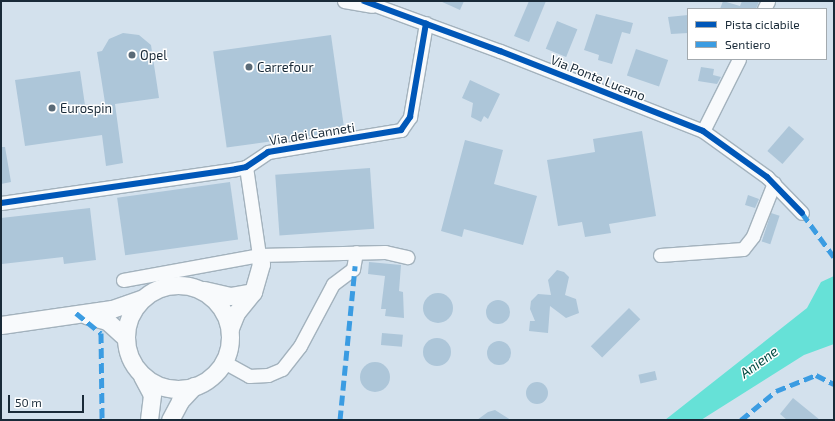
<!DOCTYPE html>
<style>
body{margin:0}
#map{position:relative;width:835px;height:421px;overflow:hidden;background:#d3e1ed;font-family:"Exo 2",sans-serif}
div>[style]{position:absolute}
.water>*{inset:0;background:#66e1d7}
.building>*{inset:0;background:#adc6d9;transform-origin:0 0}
.round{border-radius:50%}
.roads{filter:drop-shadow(1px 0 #a3b2bd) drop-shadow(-1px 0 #a3b2bd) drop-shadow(0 1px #a3b2bd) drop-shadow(0 -1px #a3b2bd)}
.minor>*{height:13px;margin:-6.5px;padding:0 6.5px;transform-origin:6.5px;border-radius:6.5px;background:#f8fafc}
.major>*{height:17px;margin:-8.5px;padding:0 8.5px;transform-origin:8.5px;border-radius:8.5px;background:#f8fafc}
.major>.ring{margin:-8.5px;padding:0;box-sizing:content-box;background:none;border:17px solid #f8fafc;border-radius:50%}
.quiet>*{height:5px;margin-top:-2.5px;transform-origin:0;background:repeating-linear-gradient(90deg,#3b9ce2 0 10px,transparent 0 15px)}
.cycleway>*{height:6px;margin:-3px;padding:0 3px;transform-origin:3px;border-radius:3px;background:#0057b8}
.dots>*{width:11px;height:11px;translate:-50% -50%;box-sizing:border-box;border:2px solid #fff;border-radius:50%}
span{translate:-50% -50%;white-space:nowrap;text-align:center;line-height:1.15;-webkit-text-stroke:3px #fff;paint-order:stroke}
.poi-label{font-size:13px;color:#192a38}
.left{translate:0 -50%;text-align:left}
.street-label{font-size:13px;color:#192a38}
.water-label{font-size:14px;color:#004b43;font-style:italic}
.frame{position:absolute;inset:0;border:2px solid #192a38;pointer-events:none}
.legend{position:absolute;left:687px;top:8px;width:140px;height:52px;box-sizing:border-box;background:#fff;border:1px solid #a3aaaf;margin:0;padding:5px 7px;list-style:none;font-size:12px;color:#192a38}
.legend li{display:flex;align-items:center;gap:8px;height:20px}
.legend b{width:20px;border:1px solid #a3aaaf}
.scale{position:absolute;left:8px;top:395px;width:76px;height:18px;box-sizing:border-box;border:2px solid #192a38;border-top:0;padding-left:5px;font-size:12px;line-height:14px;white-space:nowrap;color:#192a38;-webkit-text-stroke:3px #fff;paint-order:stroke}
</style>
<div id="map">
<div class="water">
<i style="clip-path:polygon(834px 276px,834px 344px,804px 355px,701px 420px,665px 420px,807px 308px,821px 282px)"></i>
</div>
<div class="building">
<i style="clip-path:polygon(440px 1px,464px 1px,460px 10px)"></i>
<i style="clip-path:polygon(529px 1px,546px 1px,529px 42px,514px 36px)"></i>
<i style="clip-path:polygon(723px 1px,740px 6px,742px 1px,759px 1px,756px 9px,720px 9px)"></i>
<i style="clip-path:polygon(596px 14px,633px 23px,630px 34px,622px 32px,612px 64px,598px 60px,599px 55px,584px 50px)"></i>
<i style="clip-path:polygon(688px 15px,688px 33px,671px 34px,668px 17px)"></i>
<i style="left:557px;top:21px;width:22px;height:30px;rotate:22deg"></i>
<i style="clip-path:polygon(123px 33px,139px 35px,151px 45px,159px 98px,115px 104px,123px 163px,106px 166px,102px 135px,25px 146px,15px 80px,80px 71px,86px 112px,106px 109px,97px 52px,102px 51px,109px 39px)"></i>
<i style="left:331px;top:35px;width:97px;height:119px;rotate:82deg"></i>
<i style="left:636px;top:49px;width:34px;height:28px;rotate:19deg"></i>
<i style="clip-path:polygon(701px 67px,714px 69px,713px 75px,721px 77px,717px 84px,698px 81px)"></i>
<i style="clip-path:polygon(470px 80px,500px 94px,488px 119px,484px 116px,481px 122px,471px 117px,473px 103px,462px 98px)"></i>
<i style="left:789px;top:126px;width:20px;height:33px;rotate:41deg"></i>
<i style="clip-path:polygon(642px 131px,656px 216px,609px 224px,611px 233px,585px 237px,582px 222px,558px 226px,547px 160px,595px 152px,593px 139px)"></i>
<i style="clip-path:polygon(465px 140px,503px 150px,494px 184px,537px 196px,523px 245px,464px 229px,462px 237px,441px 231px)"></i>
<i style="clip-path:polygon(1px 147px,5px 147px,11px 182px,1px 184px)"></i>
<i style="left:370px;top:168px;width:61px;height:95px;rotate:86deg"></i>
<i style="left:230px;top:182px;width:58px;height:114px;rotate:82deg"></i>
<i style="clip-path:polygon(748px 195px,759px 199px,755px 208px,745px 205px)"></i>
<i style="clip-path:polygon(90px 208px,96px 260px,64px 264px,63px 257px,2px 264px,1px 218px)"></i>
<i style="left:771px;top:213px;width:9px;height:30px;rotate:18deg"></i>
<i style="clip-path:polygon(369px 262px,401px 265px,399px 291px,403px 292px,404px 318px,385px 316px,386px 309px,381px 309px,385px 276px,368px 274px)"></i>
<i style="clip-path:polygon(557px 270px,564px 272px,569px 277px,565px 295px,576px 299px,579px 313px,566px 318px,550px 306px,548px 333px,529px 331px,530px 321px,535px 321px,530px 309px,531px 301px,538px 294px,551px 295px,548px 280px)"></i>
<i class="round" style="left:423px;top:293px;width:30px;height:30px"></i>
<i class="round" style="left:486px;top:300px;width:24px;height:24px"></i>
<i style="left:629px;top:308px;width:16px;height:54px;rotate:45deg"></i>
<i style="left:382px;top:333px;width:21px;height:12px;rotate:5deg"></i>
<i class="round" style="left:423px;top:338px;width:28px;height:28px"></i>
<i class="round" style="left:487px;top:341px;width:24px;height:24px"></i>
<i class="round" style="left:360px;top:362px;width:30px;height:30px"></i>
<i style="left:655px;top:371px;width:9px;height:17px;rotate:77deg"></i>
<i class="round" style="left:526px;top:382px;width:22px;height:22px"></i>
<i style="clip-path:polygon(793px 398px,820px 420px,787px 420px,780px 414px)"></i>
<i style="clip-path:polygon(495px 410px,511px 420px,477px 420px,488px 412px)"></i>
</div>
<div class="roads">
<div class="minor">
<i style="left:344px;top:1px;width:28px;rotate:10deg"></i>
<i style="left:364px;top:1px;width:145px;rotate:20.2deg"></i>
<i style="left:500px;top:51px;width:218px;rotate:21.5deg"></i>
<i style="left:703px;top:131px;width:79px;rotate:35.7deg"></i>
<i style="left:767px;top:177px;width:50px;rotate:45.8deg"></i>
<i style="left:764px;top:9px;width:9px;rotate:-63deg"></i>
<i style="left:703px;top:131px;width:80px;rotate:-63.4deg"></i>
<i style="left:246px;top:167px;width:89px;rotate:81.6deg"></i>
<i style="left:1px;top:203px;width:237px;rotate:-8.2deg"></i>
<i style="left:236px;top:169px;width:10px;rotate:-11deg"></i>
<i style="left:246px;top:167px;width:27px;rotate:-34deg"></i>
<i style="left:268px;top:152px;width:135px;rotate:-9.4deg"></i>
<i style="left:401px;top:130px;width:16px;rotate:-55deg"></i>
<i style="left:410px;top:117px;width:95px;rotate:-80.3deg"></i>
<i style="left:660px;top:255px;width:83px;rotate:-4.1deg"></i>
<i style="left:743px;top:249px;width:16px;rotate:-52deg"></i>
<i style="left:753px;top:236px;width:57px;rotate:-68.4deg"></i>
<i style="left:123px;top:280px;width:138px;rotate:-10.4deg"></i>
<i style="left:259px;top:255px;width:126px;rotate:-1.4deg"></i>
<i style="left:385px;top:252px;width:23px;rotate:13deg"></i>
<i style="left:224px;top:362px;width:29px;rotate:29deg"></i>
<i style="left:249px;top:376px;width:19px;rotate:-3deg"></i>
<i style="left:268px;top:375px;width:15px;rotate:-23deg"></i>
<i style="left:282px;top:369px;width:29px;rotate:-52deg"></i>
<i style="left:300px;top:346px;width:70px;rotate:-62deg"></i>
<i style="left:333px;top:284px;width:25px;rotate:-37deg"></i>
<i style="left:353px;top:269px;width:17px;rotate:-80deg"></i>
</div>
<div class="major">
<i class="ring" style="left:126px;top:285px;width:87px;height:87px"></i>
<i style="left:204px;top:290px;width:27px;rotate:13deg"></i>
<i style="left:230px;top:296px;width:23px;rotate:-10deg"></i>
<i style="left:86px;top:315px;width:22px;rotate:16deg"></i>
<i style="left:107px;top:321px;width:24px;rotate:42deg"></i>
<i style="left:1px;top:325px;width:112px;rotate:-8.2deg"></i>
<i style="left:112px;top:309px;width:31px;rotate:-19deg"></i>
<i style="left:230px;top:328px;width:16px;rotate:-68deg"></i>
<i style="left:236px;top:313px;width:27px;rotate:-51deg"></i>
<i style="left:253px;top:292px;width:29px;rotate:-74deg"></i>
<i style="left:261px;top:264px;width:9px;rotate:-103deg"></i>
<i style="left:142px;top:376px;width:21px;rotate:62deg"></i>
<i style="left:152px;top:395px;width:25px;rotate:97deg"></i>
<i style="left:170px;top:420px;width:21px;rotate:-62deg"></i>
<i style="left:180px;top:401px;width:21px;rotate:-47deg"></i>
</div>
</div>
<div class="quiet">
<i style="left:802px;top:213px;width:54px;rotate:54deg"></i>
<i style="left:76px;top:313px;width:32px;rotate:39deg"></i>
<i style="left:101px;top:333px;width:87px;rotate:89.3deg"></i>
<i style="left:340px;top:420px;width:155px;rotate:-84.4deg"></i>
<i style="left:741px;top:420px;width:45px;rotate:-39.6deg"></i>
<i style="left:776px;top:391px;width:43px;rotate:-21.8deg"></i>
<i style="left:816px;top:375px;width:20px;rotate:27deg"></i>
</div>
<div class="cycleway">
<i style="left:364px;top:1px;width:145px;rotate:20.2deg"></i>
<i style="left:500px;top:51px;width:218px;rotate:21.5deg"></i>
<i style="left:703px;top:131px;width:79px;rotate:35.7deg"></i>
<i style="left:767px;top:177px;width:50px;rotate:45.8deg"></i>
<i style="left:1px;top:203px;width:237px;rotate:-8.2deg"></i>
<i style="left:236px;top:169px;width:10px;rotate:-11deg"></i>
<i style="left:246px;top:167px;width:27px;rotate:-34deg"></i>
<i style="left:268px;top:152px;width:135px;rotate:-9.4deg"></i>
<i style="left:401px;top:130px;width:16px;rotate:-55deg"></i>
<i style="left:410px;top:117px;width:95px;rotate:-80.3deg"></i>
</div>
<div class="dots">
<i style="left:132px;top:55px;background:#5a6a77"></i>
<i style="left:249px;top:67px;background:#5a6a77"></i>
<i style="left:52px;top:108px;background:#5a6a77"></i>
</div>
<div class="poi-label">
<span class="left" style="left:140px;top:55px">Opel</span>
<span class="left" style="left:257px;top:67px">Carrefour</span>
<span class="left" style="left:60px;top:108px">Eurospin</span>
</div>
<div class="street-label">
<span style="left:598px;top:78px;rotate:22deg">Via Ponte Lucano</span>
<span style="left:312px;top:134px;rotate:-9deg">Via dei Canneti</span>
</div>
<div class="water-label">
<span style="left:759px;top:362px;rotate:-36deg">Aniene</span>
</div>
<div class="frame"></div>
<ul class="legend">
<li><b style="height:5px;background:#0057b8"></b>Pista ciclabile</li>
<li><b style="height:5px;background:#3b9ce2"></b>Sentiero</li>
</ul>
<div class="scale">50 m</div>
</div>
